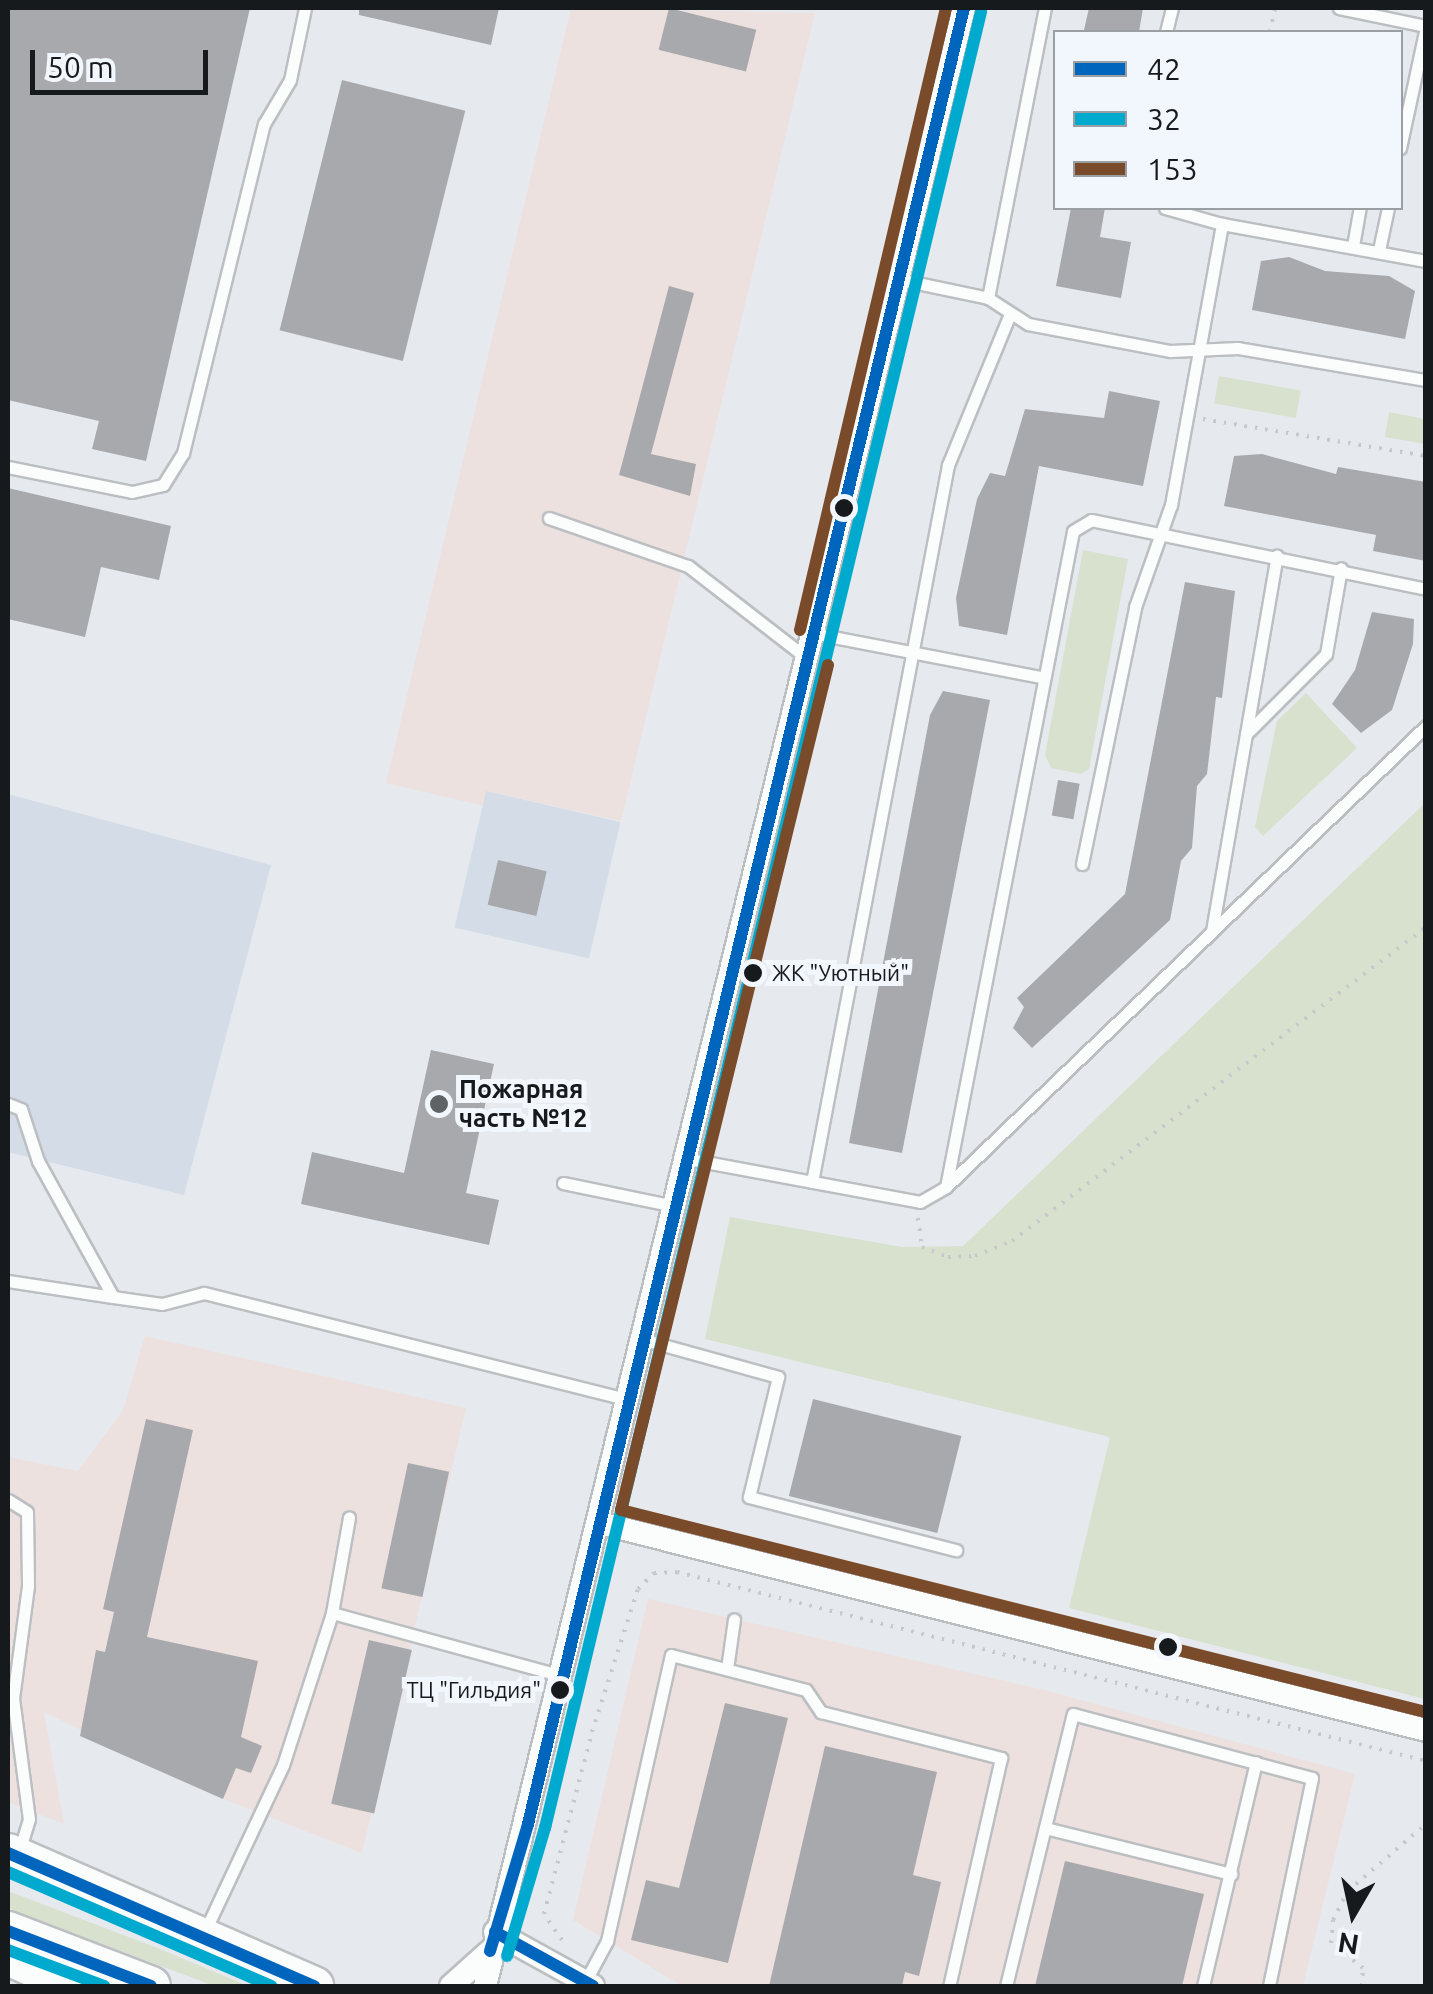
<!DOCTYPE html>
<meta charset="utf-8">
<style>
body{margin:0}
#map{position:relative;width:1433px;height:1994px;overflow:hidden;background:#e6eaee;font-family:Ubuntu,sans-serif}
div>[style]{position:absolute}
.commercial>*{inset:0;background:#ece1de}
.built>*{inset:0;background:#d4dde7;transform-origin:0 0}
.green>*{inset:0;background:#d8e1ce;transform-origin:0 0}
.building>*{inset:0;background:#a8a9ac;transform-origin:0 0}
.path>*{height:4px;margin-top:-2px;transform-origin:0;background:repeating-linear-gradient(90deg,#c7c8c9 0 2.5px,transparent 0 10.5px)}
.roads{filter:drop-shadow(2px 0 #bcbfc2) drop-shadow(-2px 0 #bcbfc2) drop-shadow(0 2px #bcbfc2) drop-shadow(0 -2px #bcbfc2)}
.lane>*{height:11px;margin:-5.5px;padding:0 5.5px;transform-origin:5.5px;border-radius:5.5px;background:#fbfcfc}
.street>*{height:22px;margin:-11px;padding:0 11px;transform-origin:11px;border-radius:11px;background:#fbfcfc}
.primary>*{height:38px;margin:-19px;padding:0 19px;transform-origin:19px;border-radius:19px;background:#fbfcfc}
.bus-1>*{height:12px;margin:-6px;padding:0 6px;transform-origin:6px;border-radius:6px;background:#0065bd}
.bus-2>*{height:12px;margin:-6px;padding:0 6px;transform-origin:6px;border-radius:6px;background:#00a9ce}
.bus-3>*{height:12px;margin:-6px;padding:0 6px;transform-origin:6px;border-radius:6px;background:#7a4b2a}
.dots>*{width:28px;height:28px;translate:-50% -50%;box-sizing:border-box;border:5px solid #f1f7fd;border-radius:50%}
span{translate:-50% -50%;white-space:nowrap;text-align:center;line-height:1.15;-webkit-text-stroke:10px #f1f7fd;paint-order:stroke}
.bus-label{font-size:22px;color:#171a1c}
.left{translate:0 -50%;text-align:left}
.right{translate:-100% -50%;text-align:right}
.poi-label{font-size:25px;color:#171a1c;font-weight:700}
.frame{position:absolute;inset:0;border:10px solid #171a1c;pointer-events:none}
.legend{position:absolute;left:1053px;top:30px;width:350px;height:180px;box-sizing:border-box;background:#f1f7fd;border:2px solid #9a9fa3;margin:0;padding:12px 18px;list-style:none;font-size:30px;color:#171a1c}
.legend li{display:flex;align-items:center;gap:20px;height:50px}
.legend b{width:50px;border:2px solid #9a9fa3}
.north{position:absolute;left:1303px;top:1864px;width:100px;height:100px;-webkit-text-stroke:8px #f1f7fd;paint-order:stroke;rotate:189deg;font-size:28px;font-weight:700;line-height:40px;text-align:center;color:#171a1c}
.north::after{content:'';display:block;margin:auto;width:35px;height:45px;background:#171a1c;clip-path:polygon(50% 0,100% 100%,50% 72%,0 100%)}
.scale{position:absolute;left:30px;top:50px;width:178px;height:45px;box-sizing:border-box;border:5px solid #171a1c;border-top:0;padding-left:12px;font-size:30px;line-height:35px;white-space:nowrap;color:#171a1c;-webkit-text-stroke:8px #f1f7fd;paint-order:stroke}
</style>
<div id="map">
<div class="commercial">
<i style="clip-path:polygon(571px 8px,815px 13px,621px 821px,487px 791px,484px 806px,386px 783px)"></i>
<i style="clip-path:polygon(145px 1336px,466px 1408px,362px 1853px,223px 1799px,44px 1712px,64px 1824px,8px 1802px,8px 1457px,78px 1471px,123px 1410px)"></i>
<i style="clip-path:polygon(648px 1599px,1044px 1690px,1355px 1774px,1303px 1986px,682px 1986px,573px 1920px)"></i>
</div>
<div class="built">
<i style="left:486px;top:791px;width:138px;height:140px;rotate:13deg"></i>
<i style="clip-path:polygon(8px 794px,271px 865px,184px 1195px,8px 1152px)"></i>
</div>
<div class="green">
<i style="left:1219px;top:376px;width:83px;height:28px;rotate:10deg"></i>
<i style="clip-path:polygon(1389px 412px,1425px 419px,1425px 444px,1385px 437px)"></i>
<i style="clip-path:polygon(1083px 550px,1128px 559px,1089px 769px,1081px 774px,1051px 768px,1045px 755px)"></i>
<i style="clip-path:polygon(1306px 693px,1357px 748px,1263px 836px,1255px 827px,1277px 721px)"></i>
<i style="clip-path:polygon(1425px 803px,1425px 1699px,1069px 1608px,1110px 1437px,705px 1339px,730px 1217px,902px 1247px,963px 1246px)"></i>
<i style="clip-path:polygon(8px 1891px,160px 1949px,248px 1986px,214px 1986px,17px 1912px,8px 1908px)"></i>
</div>
<div class="building">
<i style="clip-path:polygon(8px 8px,250px 8px,146px 461px,92px 449px,99px 421px,8px 400px)"></i>
<i style="clip-path:polygon(359px 8px,499px 8px,491px 45px,359px 15px)"></i>
<i style="left:669px;top:8px;width:90px;height:43px;rotate:14deg"></i>
<i style="clip-path:polygon(1089px 8px,1143px 8px,1139px 32px,1084px 30px)"></i>
<i style="left:342px;top:80px;width:127px;height:258px;rotate:14deg"></i>
<i style="clip-path:polygon(1071px 208px,1105px 208px,1100px 237px,1131px 242px,1121px 298px,1056px 286px)"></i>
<i style="clip-path:polygon(1289px 257px,1325px 271px,1389px 276px,1415px 291px,1405px 339px,1252px 310px,1261px 261px)"></i>
<i style="clip-path:polygon(669px 286px,694px 293px,651px 454px,696px 464px,690px 496px,619px 475px)"></i>
<i style="clip-path:polygon(1109px 391px,1160px 401px,1143px 486px,1039px 466px,1007px 635px,959px 626px,956px 598px,977px 499px,990px 473px,1005px 476px,1025px 409px,1104px 418px)"></i>
<i style="clip-path:polygon(1262px 454px,1336px 474px,1338px 467px,1426px 482px,1426px 561px,1373px 551px,1376px 535px,1224px 506px,1234px 456px)"></i>
<i style="clip-path:polygon(8px 488px,171px 526px,159px 580px,101px 567px,85px 637px,8px 619px)"></i>
<i style="clip-path:polygon(1185px 582px,1235px 591px,1222px 698px,1216px 697px,1207px 774px,1197px 786px,1192px 848px,1181px 861px,1170px 920px,1032px 1048px,1013px 1028px,1024px 1007px,1017px 998px,1125px 894px)"></i>
<i style="clip-path:polygon(1372px 612px,1414px 619px,1413px 644px,1392px 710px,1361px 733px,1332px 704px,1355px 670px)"></i>
<i style="clip-path:polygon(943px 691px,990px 700px,902px 1153px,849px 1143px,930px 715px)"></i>
<i style="left:1058px;top:780px;width:22px;height:36px;rotate:10deg"></i>
<i style="left:498px;top:860px;width:50px;height:46px;rotate:13deg"></i>
<i style="clip-path:polygon(431px 1050px,494px 1064px,466px 1193px,499px 1200px,489px 1245px,301px 1204px,312px 1152px,404px 1173px)"></i>
<i style="left:813px;top:1399px;width:153px;height:100px;rotate:14deg"></i>
<i style="clip-path:polygon(146px 1419px,193px 1430px,147px 1637px,258px 1661px,241px 1737px,262px 1746px,251px 1773px,236px 1768px,223px 1799px,80px 1736px,96px 1650px,105px 1652px,114px 1612px,103px 1609px)"></i>
<i style="left:408px;top:1463px;width:42px;height:128px;rotate:12deg"></i>
<i style="left:369px;top:1640px;width:44px;height:168px;rotate:13deg"></i>
<i style="clip-path:polygon(725px 1703px,788px 1718px,728px 1963px,631px 1940px,646px 1880px,679px 1888px)"></i>
<i style="clip-path:polygon(825px 1746px,937px 1772px,913px 1875px,941px 1882px,919px 1976px,905px 1972px,902px 1986px,769px 1986px)"></i>
<i style="clip-path:polygon(1065px 1861px,1204px 1894px,1182px 1986px,1035px 1986px)"></i>
</div>
<div class="path">
<i style="left:1270px;top:32px;width:25px;rotate:-78deg"></i>
<i style="left:1203px;top:419px;width:226px;rotate:9.4deg"></i>
<i style="left:918px;top:1218px;width:29px;rotate:82deg"></i>
<i style="left:922px;top:1247px;width:28px;rotate:21deg"></i>
<i style="left:948px;top:1257px;width:27px;rotate:-2deg"></i>
<i style="left:975px;top:1256px;width:40px;rotate:-22deg"></i>
<i style="left:1012px;top:1241px;width:520px;rotate:-37.18deg"></i>
<i style="left:562px;top:1940px;width:32px;rotate:-125deg"></i>
<i style="left:544px;top:1914px;width:188px;rotate:-75.2deg"></i>
<i style="left:592px;top:1732px;width:150px;rotate:-72.2deg"></i>
<i style="left:638px;top:1589px;width:23px;rotate:-45deg"></i>
<i style="left:654px;top:1573px;width:23px;rotate:-2deg"></i>
<i style="left:677px;top:1572px;width:772px;rotate:14.16deg"></i>
<i style="left:1362px;top:1986px;width:18px;rotate:-87deg"></i>
<i style="left:1363px;top:1968px;width:41px;rotate:-142deg"></i>
<i style="left:1331px;top:1943px;width:23px;rotate:-85deg"></i>
<i style="left:1333px;top:1920px;width:33px;rotate:-63deg"></i>
<i style="left:1348px;top:1891px;width:103px;rotate:-40.7deg"></i>
</div>
<div class="roads">
<div class="lane">
<i style="left:1339px;top:8px;width:89px;rotate:11.7deg"></i>
<i style="left:1166px;top:32px;width:25px;rotate:-76deg"></i>
<i style="left:1400px;top:148px;width:124px;rotate:-77.9deg"></i>
<i style="left:1165px;top:208px;width:59px;rotate:15.7deg"></i>
<i style="left:1353px;top:246px;width:39px;rotate:-80deg"></i>
<i style="left:1379px;top:250px;width:43px;rotate:-77.9deg"></i>
<i style="left:898px;top:279px;width:92px;rotate:11.9deg"></i>
<i style="left:988px;top:298px;width:48px;rotate:33deg"></i>
<i style="left:1028px;top:324px;width:145px;rotate:10.8deg"></i>
<i style="left:1170px;top:351px;width:68px;rotate:-2.5deg"></i>
<i style="left:1238px;top:348px;width:191px;rotate:9.7deg"></i>
<i style="left:988px;top:298px;width:296px;rotate:-78.9deg"></i>
<i style="left:8px;top:467px;width:126px;rotate:11.4deg"></i>
<i style="left:132px;top:492px;width:32px;rotate:-13deg"></i>
<i style="left:163px;top:485px;width:38px;rotate:-58deg"></i>
<i style="left:183px;top:453px;width:339px;rotate:-76.2deg"></i>
<i style="left:264px;top:124px;width:51px;rotate:-59.4deg"></i>
<i style="left:290px;top:80px;width:74px;rotate:-78.2deg"></i>
<i style="left:549px;top:518px;width:147px;rotate:19.1deg"></i>
<i style="left:688px;top:566px;width:153px;rotate:37.8deg"></i>
<i style="left:817px;top:634px;width:228px;rotate:10.9deg"></i>
<i style="left:1246px;top:734px;width:113px;rotate:-45deg"></i>
<i style="left:1326px;top:654px;width:87px;rotate:-80.1deg"></i>
<i style="left:1082px;top:864px;width:262px;rotate:-78.3deg"></i>
<i style="left:1135px;top:607px;width:108px;rotate:-70.6deg"></i>
<i style="left:1171px;top:505px;width:286px;rotate:-79.7deg"></i>
<i style="left:1222px;top:224px;width:207px;rotate:10.3deg"></i>
<i style="left:1212px;top:931px;width:381px;rotate:-80.2deg"></i>
<i style="left:8px;top:1104px;width:14px;rotate:21deg"></i>
<i style="left:21px;top:1109px;width:55px;rotate:71.9deg"></i>
<i style="left:38px;top:1161px;width:155px;rotate:61.1deg"></i>
<i style="left:113px;top:1297px;width:49px;rotate:8.1deg"></i>
<i style="left:162px;top:1304px;width:43px;rotate:-14.7deg"></i>
<i style="left:204px;top:1293px;width:436px;rotate:14.1deg"></i>
<i style="left:689px;top:1159px;width:235px;rotate:10.5deg"></i>
<i style="left:920px;top:1202px;width:30px;rotate:-30deg"></i>
<i style="left:946px;top:1187px;width:666px;rotate:-43.84deg"></i>
<i style="left:812px;top:1182px;width:730px;rotate:-79.26deg"></i>
<i style="left:948px;top:465px;width:163px;rotate:-67.7deg"></i>
<i style="left:563px;top:1183px;width:113px;rotate:11.7deg"></i>
<i style="left:946px;top:1187px;width:668px;rotate:-79.04deg"></i>
<i style="left:1073px;top:531px;width:21px;rotate:-31deg"></i>
<i style="left:1091px;top:520px;width:342px;rotate:11.6deg"></i>
<i style="left:8px;top:1281px;width:106px;rotate:8.7deg"></i>
<i style="left:645px;top:1340px;width:138px;rotate:15.5deg"></i>
<i style="left:778px;top:1377px;width:123px;rotate:103.6deg"></i>
<i style="left:749px;top:1497px;width:214px;rotate:14.4deg"></i>
<i style="left:8px;top:1500px;width:22px;rotate:32deg"></i>
<i style="left:27px;top:1512px;width:74px;rotate:89.2deg"></i>
<i style="left:28px;top:1586px;width:113px;rotate:97.6deg"></i>
<i style="left:13px;top:1698px;width:122px;rotate:82.5deg"></i>
<i style="left:29px;top:1819px;width:34px;rotate:107deg"></i>
<i style="left:332px;top:1613px;width:239px;rotate:15.3deg"></i>
<i style="left:727px;top:1669px;width:50px;rotate:-82deg"></i>
<i style="left:1045px;top:1828px;width:192px;rotate:13.9deg"></i>
<i style="left:204px;top:1933px;width:186px;rotate:-64.8deg"></i>
<i style="left:283px;top:1765px;width:160px;rotate:-72.1deg"></i>
<i style="left:332px;top:1613px;width:97px;rotate:-79.9deg"></i>
<i style="left:585px;top:1982px;width:47px;rotate:-61.8deg"></i>
<i style="left:607px;top:1941px;width:293px;rotate:-77.4deg"></i>
<i style="left:671px;top:1655px;width:139px;rotate:14.5deg"></i>
<i style="left:806px;top:1690px;width:27px;rotate:56deg"></i>
<i style="left:821px;top:1712px;width:186px;rotate:14.3deg"></i>
<i style="left:1001px;top:1758px;width:234px;rotate:102.8deg"></i>
<i style="left:1006px;top:1986px;width:280px;rotate:-76.2deg"></i>
<i style="left:1073px;top:1714px;width:247px;rotate:15deg"></i>
<i style="left:1312px;top:1778px;width:212px;rotate:101.7deg"></i>
<i style="left:1203px;top:1986px;width:230px;rotate:-76.7deg"></i>
</div>
<div class="street">
<i style="left:600px;top:1523px;width:852px;rotate:14.07deg"></i>
<i style="left:495px;top:1932px;width:112px;rotate:28.9deg"></i>
<i style="left:451px;top:1986px;width:52px;rotate:-41.9deg"></i>
<i style="left:485px;top:1986px;width:2035px;rotate:-76.39deg"></i>
</div>
<div class="primary">
<i style="left:8px;top:1853px;width:334px;rotate:23.5deg"></i>
<i style="left:8px;top:1931px;width:153px;rotate:21deg"></i>
<i style="left:8px;top:1956px;width:73px;rotate:24.1deg"></i>
</div>
</div>
<div class="bus-1">
<i style="left:8px;top:1853px;width:334px;rotate:23.5deg"></i>
<i style="left:8px;top:1931px;width:153px;rotate:21deg"></i>
<i style="left:495px;top:1932px;width:112px;rotate:28.9deg"></i>
<i style="left:490px;top:1951px;width:133px;rotate:-73.3deg"></i>
<i style="left:528px;top:1824px;width:1868px;rotate:-76.5deg"></i>
</div>
<div class="bus-2">
<i style="left:8px;top:1872px;width:287px;rotate:23.4deg"></i>
<i style="left:8px;top:1950px;width:103px;rotate:20.6deg"></i>
<i style="left:507px;top:1956px;width:134px;rotate:-73.5deg"></i>
<i style="left:545px;top:1828px;width:1868px;rotate:-76.5deg"></i>
</div>
<div class="bus-3">
<i style="left:800px;top:630px;width:639px;rotate:-76.79deg"></i>
<i style="left:828px;top:665px;width:870px;rotate:103.76deg"></i>
<i style="left:621px;top:1510px;width:830px;rotate:14.09deg"></i>
</div>
<div class="dots">
<i style="left:844px;top:508px;background:#171a1c"></i>
<i style="left:753px;top:973px;background:#171a1c"></i>
<i style="left:439px;top:1104px;background:#5f6366"></i>
<i style="left:1168px;top:1647px;background:#171a1c"></i>
<i style="left:560px;top:1690px;background:#171a1c"></i>
</div>
<div class="bus-label">
<span class="left" style="left:772px;top:973px">ЖК "Уютный"</span>
<span class="right" style="left:541px;top:1690px">ТЦ "Гильдия"</span>
</div>
<div class="poi-label">
<span class="left" style="left:459px;top:1104px">Пожарная<br>часть №12</span>
</div>
<div class="frame"></div>
<ul class="legend">
<li><b style="height:12px;background:#0065bd"></b>42</li>
<li><b style="height:12px;background:#00a9ce"></b>32</li>
<li><b style="height:12px;background:#7a4b2a"></b>153</li>
</ul>
<div class="north">N</div>
<div class="scale">50 m</div>
</div>
